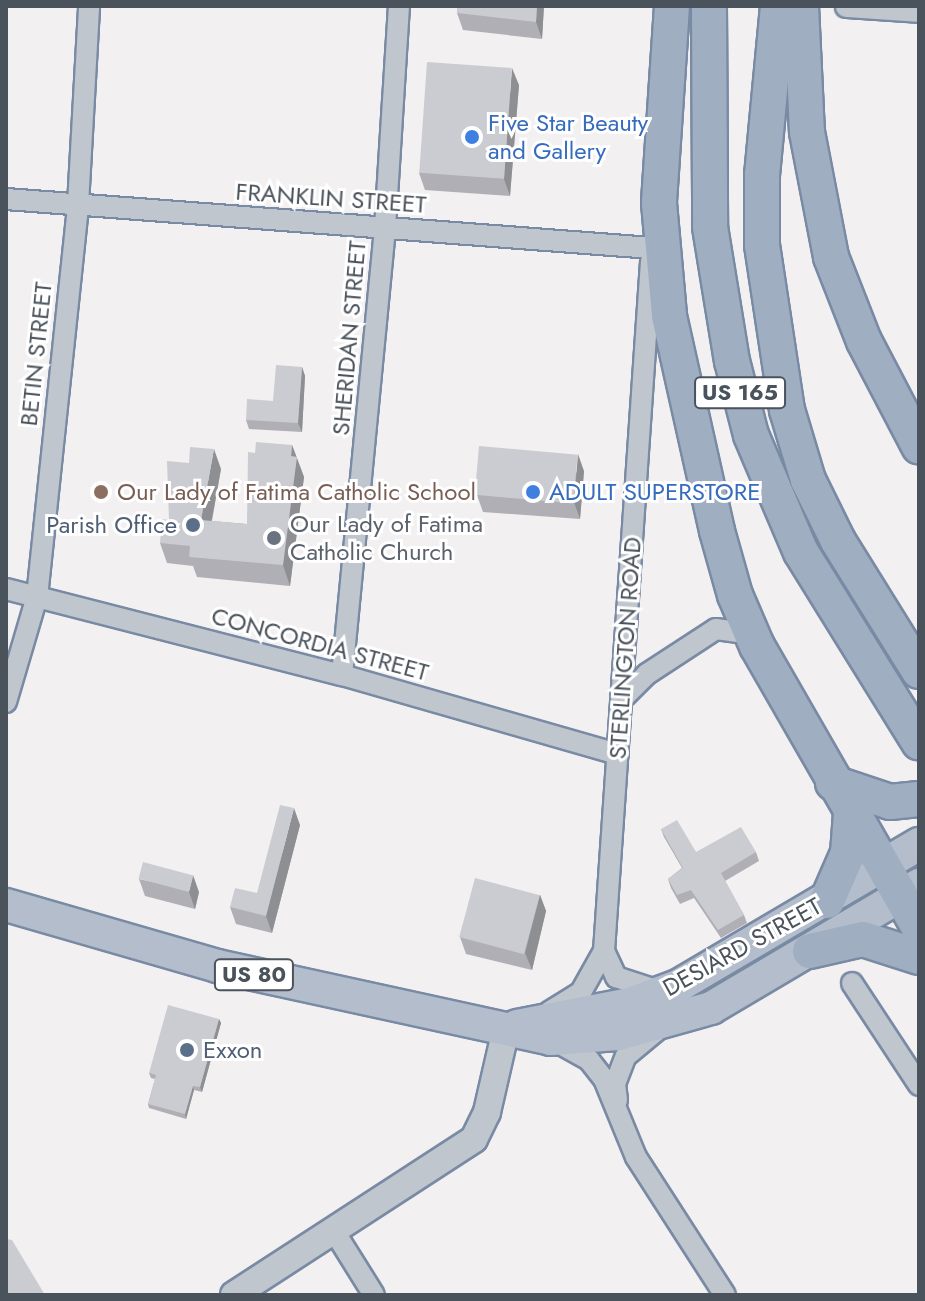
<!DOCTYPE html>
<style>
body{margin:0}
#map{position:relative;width:925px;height:1301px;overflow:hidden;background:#f2f0f0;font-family:Jost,sans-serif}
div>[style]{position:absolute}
.roads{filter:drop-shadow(2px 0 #798aa4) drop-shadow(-2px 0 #798aa4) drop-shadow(0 2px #798aa4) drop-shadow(0 -2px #798aa4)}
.minor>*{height:20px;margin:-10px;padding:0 10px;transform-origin:10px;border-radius:10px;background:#c0c6cd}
.tertiary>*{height:26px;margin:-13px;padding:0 13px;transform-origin:13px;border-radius:13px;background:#c0c6cd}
.primary>*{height:32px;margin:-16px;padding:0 16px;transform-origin:16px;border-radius:16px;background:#b3bdcb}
.trunk>*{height:34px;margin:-17px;padding:0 17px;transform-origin:17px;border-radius:17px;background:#a0aec2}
.wall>*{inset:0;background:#afafb5}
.shaded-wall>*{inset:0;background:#8e8f93}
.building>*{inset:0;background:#cbccd2;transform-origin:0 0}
.dots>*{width:22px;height:22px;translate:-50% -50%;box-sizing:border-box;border:4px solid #fff;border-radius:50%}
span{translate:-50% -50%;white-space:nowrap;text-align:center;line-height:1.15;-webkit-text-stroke:6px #fff;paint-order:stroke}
.shield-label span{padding:2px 6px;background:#fff;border:2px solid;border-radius:6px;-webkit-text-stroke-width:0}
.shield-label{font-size:22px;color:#4a525b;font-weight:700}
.shop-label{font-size:24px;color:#366cbe}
.left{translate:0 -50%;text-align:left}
.street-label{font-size:24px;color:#4a525b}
.education-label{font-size:24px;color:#785e54}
.worship-label{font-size:24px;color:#5b616d}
.service-label{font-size:24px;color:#4e5e75}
.right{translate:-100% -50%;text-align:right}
.frame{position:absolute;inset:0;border:8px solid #4a525b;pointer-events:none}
</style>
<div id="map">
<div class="roads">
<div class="minor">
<i style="left:846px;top:7px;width:73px;rotate:3.9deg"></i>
<i style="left:6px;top:199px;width:648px;rotate:4.34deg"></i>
<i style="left:6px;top:589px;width:347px;rotate:14.4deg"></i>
<i style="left:342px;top:675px;width:287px;rotate:16deg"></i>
<i style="left:342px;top:675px;width:449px;rotate:-84.5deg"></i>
<i style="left:385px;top:228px;width:222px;rotate:-86.4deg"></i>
<i style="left:624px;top:697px;width:33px;rotate:-45deg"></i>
<i style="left:647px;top:674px;width:82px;rotate:-33.1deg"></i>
<i style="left:716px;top:629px;width:28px;rotate:8deg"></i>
<i style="left:744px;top:633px;width:13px;rotate:45deg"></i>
<i style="left:6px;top:702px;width:109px;rotate:-73.6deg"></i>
<i style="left:37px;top:597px;width:394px;rotate:-84deg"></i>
<i style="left:78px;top:205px;width:199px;rotate:-86.8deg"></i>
<i style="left:604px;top:951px;width:29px;rotate:65deg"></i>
<i style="left:616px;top:977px;width:42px;rotate:18deg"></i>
<i style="left:852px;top:983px;width:122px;rotate:56.7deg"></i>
<i style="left:549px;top:1012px;width:38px;rotate:-32deg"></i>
<i style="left:581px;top:992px;width:47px;rotate:-60.7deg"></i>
<i style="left:604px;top:951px;width:692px;rotate:-86.1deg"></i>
<i style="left:555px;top:1041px;width:39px;rotate:29deg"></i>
<i style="left:589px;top:1060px;width:24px;rotate:52deg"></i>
<i style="left:604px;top:1079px;width:84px;rotate:67.7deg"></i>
<i style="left:636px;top:1157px;width:164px;rotate:57.2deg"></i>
<i style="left:617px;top:1100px;width:16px;rotate:-97deg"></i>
<i style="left:615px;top:1084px;width:30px;rotate:-69deg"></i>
<i style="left:626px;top:1056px;width:45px;rotate:-39.6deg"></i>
<i style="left:334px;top:1231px;width:75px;rotate:58deg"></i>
</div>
<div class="tertiary">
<i style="left:234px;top:1295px;width:286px;rotate:-33deg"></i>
<i style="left:474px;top:1139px;width:30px;rotate:-64deg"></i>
<i style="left:487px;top:1112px;width:85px;rotate:-77.1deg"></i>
</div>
<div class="primary">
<i style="left:6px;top:905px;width:220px;rotate:16.1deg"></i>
<i style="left:217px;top:966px;width:342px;rotate:12.3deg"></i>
<i style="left:551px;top:1039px;width:67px;rotate:-4.3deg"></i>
<i style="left:618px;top:1034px;width:97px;rotate:-15.6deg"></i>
<i style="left:711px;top:1008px;width:242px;rotate:-30.6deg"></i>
<i style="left:517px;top:1026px;width:115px;rotate:-11deg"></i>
<i style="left:630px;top:1004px;width:51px;rotate:-20.6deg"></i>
<i style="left:678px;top:986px;width:280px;rotate:-30.5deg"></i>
</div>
<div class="trunk">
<i style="left:672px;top:6px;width:197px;rotate:93.8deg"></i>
<i style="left:659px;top:203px;width:113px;rotate:84.9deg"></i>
<i style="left:669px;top:316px;width:220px;rotate:77.4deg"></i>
<i style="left:717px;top:531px;width:66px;rotate:74.3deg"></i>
<i style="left:735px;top:595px;width:56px;rotate:66.7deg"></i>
<i style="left:757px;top:646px;width:325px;rotate:60.1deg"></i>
<i style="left:709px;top:6px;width:221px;rotate:89.7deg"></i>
<i style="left:710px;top:227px;width:136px;rotate:80.7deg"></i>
<i style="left:732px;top:361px;width:76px;rotate:75.6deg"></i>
<i style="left:751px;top:435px;width:127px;rotate:66.9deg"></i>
<i style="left:801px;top:552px;width:224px;rotate:58.2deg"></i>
<i style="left:778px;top:6px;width:170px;rotate:95.4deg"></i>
<i style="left:762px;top:175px;width:70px;rotate:90deg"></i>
<i style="left:762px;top:245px;width:167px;rotate:81.4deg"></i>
<i style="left:787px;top:410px;width:73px;rotate:73.3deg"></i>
<i style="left:808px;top:480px;width:68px;rotate:63.8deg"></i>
<i style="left:838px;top:541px;width:153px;rotate:58.1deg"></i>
<i style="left:801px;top:6px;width:126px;rotate:87.3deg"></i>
<i style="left:807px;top:132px;width:127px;rotate:79.1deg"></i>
<i style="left:831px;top:257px;width:90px;rotate:68.6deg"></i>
<i style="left:864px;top:341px;width:119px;rotate:62.4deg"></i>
<i style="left:833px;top:783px;width:60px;rotate:18.4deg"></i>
<i style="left:890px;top:802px;width:29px;rotate:-6deg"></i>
<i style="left:827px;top:901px;width:52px;rotate:-66.4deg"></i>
<i style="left:848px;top:853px;width:40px;rotate:-85.7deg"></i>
<i style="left:810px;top:951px;width:54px;rotate:-12.8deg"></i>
<i style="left:863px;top:939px;width:59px;rotate:17.8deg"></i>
</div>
</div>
<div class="wall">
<i style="clip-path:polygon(457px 6px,544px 6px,542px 39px,463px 30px,457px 13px)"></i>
<i style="clip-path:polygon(519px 85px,510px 196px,425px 190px,419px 173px)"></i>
<i style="clip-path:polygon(302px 367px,305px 376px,302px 432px,249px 429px,246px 420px,273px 401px)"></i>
<i style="clip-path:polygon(292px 445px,304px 477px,290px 586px,197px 577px,193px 566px,167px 563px,160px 543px,169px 520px,221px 469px,212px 521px,247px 524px,255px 453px)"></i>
<i style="clip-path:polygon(584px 471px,580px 519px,483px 512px,477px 495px)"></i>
<i style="clip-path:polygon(300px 825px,272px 933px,236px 924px,230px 907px,257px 893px)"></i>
<i style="clip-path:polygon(661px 829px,696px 852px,756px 852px,759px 861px,725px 881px,744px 915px,747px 923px,721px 938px,694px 898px,680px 904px,671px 888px,668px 879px,682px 868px,664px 837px)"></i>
<i style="clip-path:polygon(139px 879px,199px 892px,195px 909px,145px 896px)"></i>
<i style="clip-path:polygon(540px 895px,546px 911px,532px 970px,466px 954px,460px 937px)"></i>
<i style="clip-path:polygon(219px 1019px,221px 1023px,202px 1092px,194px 1090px,186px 1119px,149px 1108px,148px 1104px,155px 1079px,151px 1078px,149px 1073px)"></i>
</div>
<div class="shaded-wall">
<i style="clip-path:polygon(537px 6px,544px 6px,542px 39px,536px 22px)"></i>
<i style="clip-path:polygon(512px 68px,519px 85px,510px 196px,504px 179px)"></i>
<i style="clip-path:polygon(302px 367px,305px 376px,302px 432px,298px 423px)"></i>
<i style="clip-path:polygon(292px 445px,304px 477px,290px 586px,283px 565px)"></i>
<i style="clip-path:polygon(214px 449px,221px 469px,208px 540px,201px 520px)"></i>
<i style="clip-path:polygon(578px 454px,584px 471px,580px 519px,574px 502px)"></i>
<i style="clip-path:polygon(294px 808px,300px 825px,272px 933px,266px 916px)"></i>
<i style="clip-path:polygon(193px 875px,199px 892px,195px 909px,189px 892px)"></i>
<i style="clip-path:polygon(540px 895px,546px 911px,532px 970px,525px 953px)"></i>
<i style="clip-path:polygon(219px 1019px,221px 1023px,202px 1092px,200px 1087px)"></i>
<i style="clip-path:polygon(193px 1086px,194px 1090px,186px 1119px,185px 1114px)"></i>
</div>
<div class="building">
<i style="clip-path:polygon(457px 6px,537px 6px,536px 22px,457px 13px)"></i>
<i style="left:427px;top:62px;width:85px;height:111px;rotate:4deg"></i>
<i style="clip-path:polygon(276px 365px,302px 367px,298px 423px,246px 420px,247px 399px,273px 401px)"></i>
<i style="clip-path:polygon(256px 442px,292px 445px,291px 456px,297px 457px,283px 565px,189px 557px,190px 546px,160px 543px,162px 519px,169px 520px,167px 461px,189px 463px,190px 447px,214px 449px,201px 520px,247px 524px,248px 452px,255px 453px)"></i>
<i style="left:479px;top:446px;width:99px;height:49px;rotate:5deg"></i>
<i style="clip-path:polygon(280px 805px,294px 808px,266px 916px,230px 907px,235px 888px,257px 893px)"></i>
<i style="clip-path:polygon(677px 820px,696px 852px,741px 827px,756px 852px,721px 873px,744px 915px,718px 930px,691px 890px,677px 895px,668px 879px,683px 868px,661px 829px)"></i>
<i style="left:143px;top:862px;width:52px;height:17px;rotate:15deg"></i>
<i style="left:475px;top:878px;width:67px;height:61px;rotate:15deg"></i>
<i style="clip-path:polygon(168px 1005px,219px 1019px,200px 1087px,193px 1086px,185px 1114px,148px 1104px,156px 1075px,149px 1073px)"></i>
<i style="clip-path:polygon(6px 1239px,12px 1240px,45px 1295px,6px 1295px)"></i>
</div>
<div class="dots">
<i style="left:472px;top:137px;background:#3f7fe0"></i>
<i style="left:101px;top:492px;background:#8d6e63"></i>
<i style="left:533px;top:492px;background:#3f7fe0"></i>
<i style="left:193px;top:525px;background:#5c6f8a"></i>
<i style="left:274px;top:538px;background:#6b7280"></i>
<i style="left:187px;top:1050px;background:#5c6f8a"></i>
</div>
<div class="shield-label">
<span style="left:740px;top:393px">US 165</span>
<span style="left:254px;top:975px">US 80</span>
</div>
<div class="shop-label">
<span class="left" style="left:488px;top:137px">Five Star Beauty<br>and Gallery</span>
<span class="left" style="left:549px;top:492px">ADULT SUPERSTORE</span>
</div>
<div class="street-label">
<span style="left:331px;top:198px;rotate:4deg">FRANKLIN STREET</span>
<span style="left:349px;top:338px;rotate:-85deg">SHERIDAN STREET</span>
<span style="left:36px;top:354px;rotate:-84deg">BETIN STREET</span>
<span style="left:320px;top:644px;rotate:15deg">CONCORDIA STREET</span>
<span style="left:625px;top:648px;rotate:-86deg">STERLINGTON ROAD</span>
<span style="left:742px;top:947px;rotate:-29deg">DESIARD STREET</span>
</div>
<div class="education-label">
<span class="left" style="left:117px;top:492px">Our Lady of Fatima Catholic School</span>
</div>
<div class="worship-label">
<span class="left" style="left:290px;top:538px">Our Lady of Fatima<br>Catholic Church</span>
</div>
<div class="service-label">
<span class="right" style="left:177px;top:525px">Parish Office</span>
<span class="left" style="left:203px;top:1050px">Exxon</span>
</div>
<div class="frame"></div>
</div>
